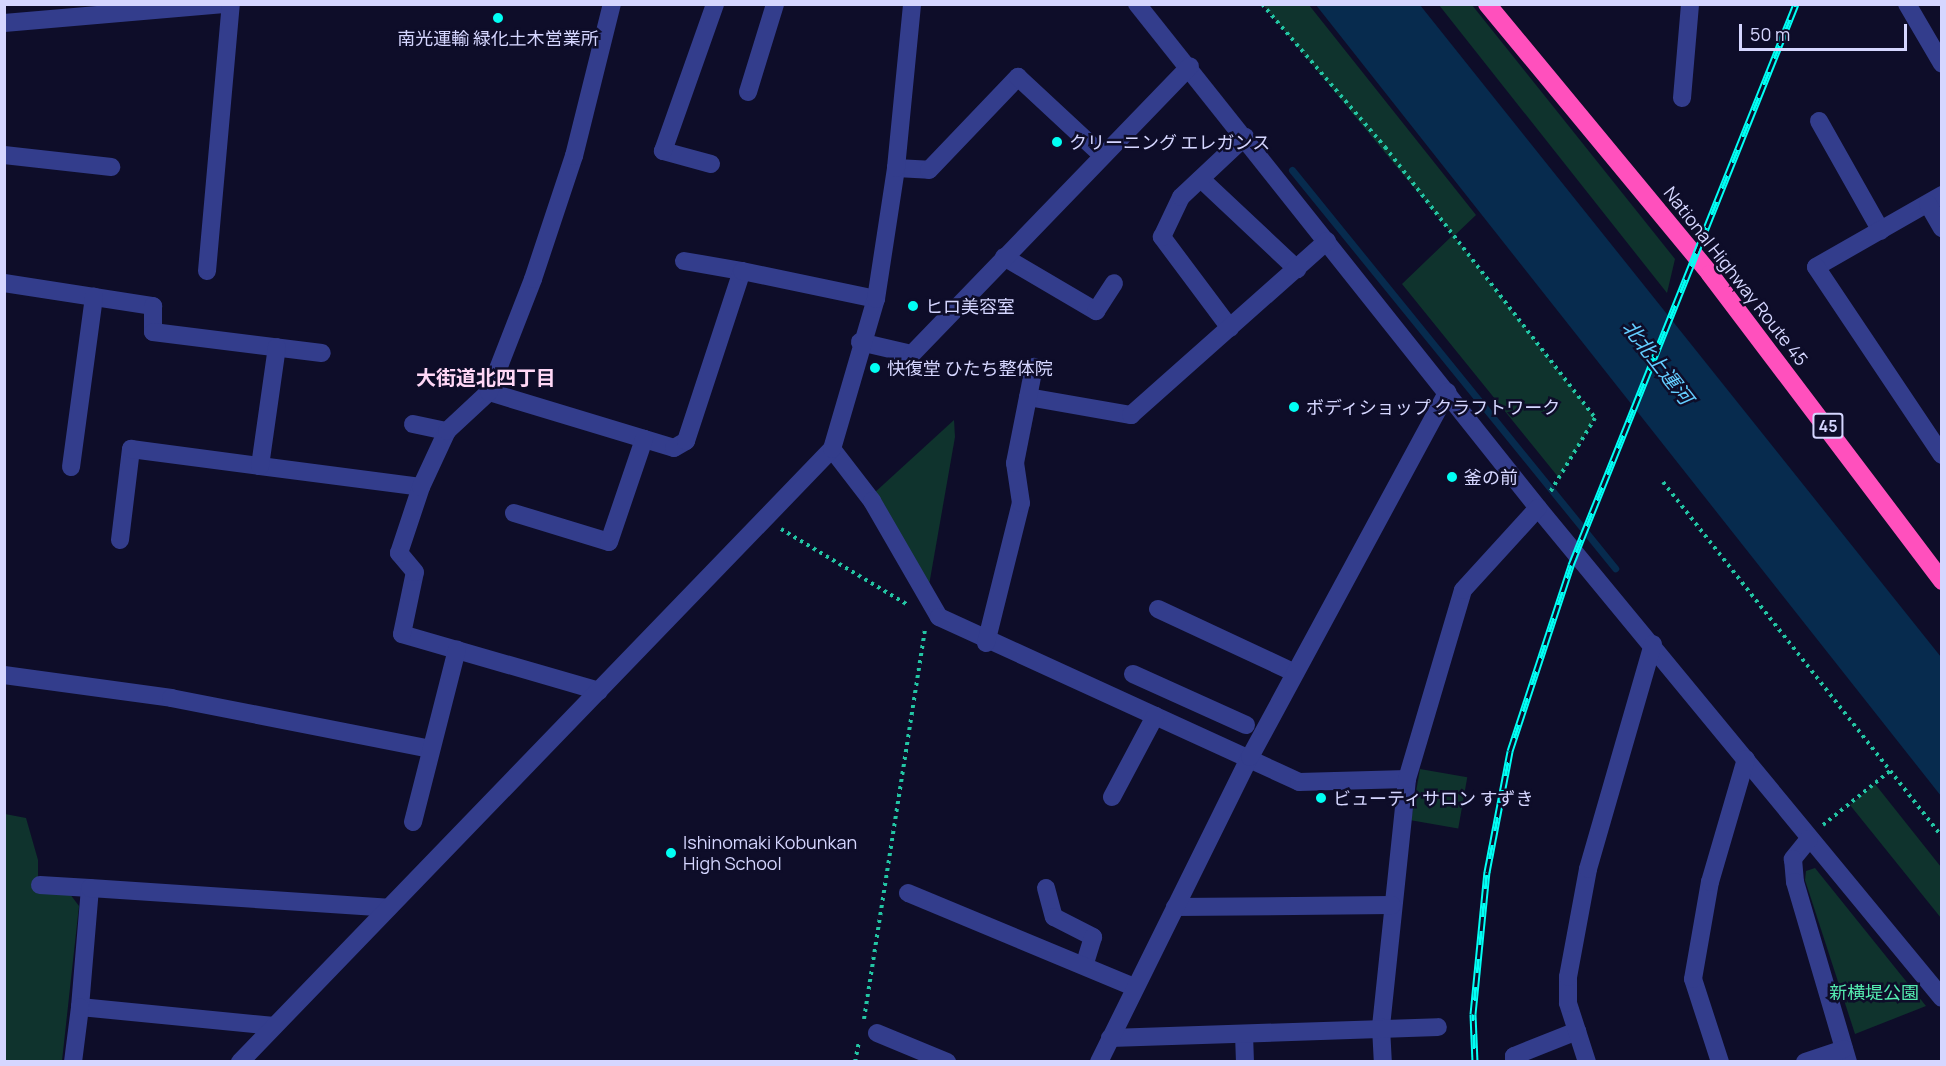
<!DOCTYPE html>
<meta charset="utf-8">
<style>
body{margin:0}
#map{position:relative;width:1946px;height:1066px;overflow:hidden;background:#0e0d29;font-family:Manrope,"Noto Sans JP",sans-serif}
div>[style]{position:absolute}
.green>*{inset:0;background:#0f332d;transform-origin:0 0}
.water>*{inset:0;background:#072b4e}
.stream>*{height:7px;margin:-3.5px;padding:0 3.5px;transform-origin:3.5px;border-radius:3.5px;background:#072b4e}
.path>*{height:4px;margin-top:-2px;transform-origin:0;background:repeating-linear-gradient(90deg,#23c5a4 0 3px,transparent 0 7.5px)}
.minor>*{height:18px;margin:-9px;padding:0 9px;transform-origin:9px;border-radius:9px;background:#333d8c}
.highway>*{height:18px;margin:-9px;padding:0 9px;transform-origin:9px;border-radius:9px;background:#ff50bd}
.rail>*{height:7px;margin-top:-3.5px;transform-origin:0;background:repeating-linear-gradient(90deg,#0e0d29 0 14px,#01fff4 0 28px);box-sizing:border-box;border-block:2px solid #01fff4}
.dots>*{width:16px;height:16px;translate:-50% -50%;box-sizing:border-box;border:3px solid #0e0d29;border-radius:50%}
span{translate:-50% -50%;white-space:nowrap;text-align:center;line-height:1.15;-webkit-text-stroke:5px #0e0d29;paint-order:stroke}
.shield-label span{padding:2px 4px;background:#0e0d29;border:2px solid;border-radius:4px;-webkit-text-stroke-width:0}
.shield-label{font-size:16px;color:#d5d6ff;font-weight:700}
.poi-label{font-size:18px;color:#d5d6ff}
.left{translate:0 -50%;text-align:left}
.street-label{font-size:18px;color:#d5d6ff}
.park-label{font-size:18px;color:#54ecb0}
.water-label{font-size:20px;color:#63cdff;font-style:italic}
.neighbourhood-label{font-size:20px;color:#ffd7f6;font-weight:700}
.frame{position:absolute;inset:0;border:6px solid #d5d6ff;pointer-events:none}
.scale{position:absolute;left:1739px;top:24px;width:168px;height:27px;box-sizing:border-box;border:3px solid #d5d6ff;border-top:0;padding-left:8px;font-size:18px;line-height:21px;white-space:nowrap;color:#d5d6ff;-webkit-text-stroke:4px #0e0d29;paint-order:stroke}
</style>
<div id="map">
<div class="green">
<i style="clip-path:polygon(1263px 5px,1309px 5px,1476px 215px,1454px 236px,1595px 418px,1559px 478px,1402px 284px,1453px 235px)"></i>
<i style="clip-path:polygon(1439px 5px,1472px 5px,1675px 259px,1667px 293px)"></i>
<i style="clip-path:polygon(954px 420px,955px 437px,928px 591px,873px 494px)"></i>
<i style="left:1420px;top:769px;width:48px;height:52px;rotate:10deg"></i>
<i style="clip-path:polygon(1875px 784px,1941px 867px,1941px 918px,1850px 805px)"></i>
<i style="clip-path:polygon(5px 814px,26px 818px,38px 860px,38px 891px,70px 894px,79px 906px,62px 1061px,5px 1062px)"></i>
<i style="clip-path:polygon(1815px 868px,1926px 1006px,1855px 1034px,1805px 880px,1806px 871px)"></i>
</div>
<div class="water">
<i style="clip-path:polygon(1316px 5px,1420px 5px,1941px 657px,1941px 796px)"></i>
</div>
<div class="stream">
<i style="left:1292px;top:170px;width:513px;rotate:50.94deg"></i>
</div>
<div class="path">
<i style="left:1262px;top:4px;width:189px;rotate:49.3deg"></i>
<i style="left:1385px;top:147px;width:343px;rotate:52.2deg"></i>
<i style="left:1595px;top:418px;width:89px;rotate:121.2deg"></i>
<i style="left:1663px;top:482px;width:451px;rotate:51.8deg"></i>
<i style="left:781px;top:529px;width:148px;rotate:30.9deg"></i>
<i style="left:1823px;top:825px;width:86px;rotate:-38.9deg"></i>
<i style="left:864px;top:1019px;width:395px;rotate:-81.1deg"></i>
<i style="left:855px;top:1062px;width:21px;rotate:-79deg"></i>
</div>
<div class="minor">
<i style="left:1137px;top:4px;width:644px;rotate:51.49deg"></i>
<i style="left:1538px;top:508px;width:635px;rotate:50.49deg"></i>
<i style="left:1907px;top:4px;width:69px;rotate:59.7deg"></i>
<i style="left:4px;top:23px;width:221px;rotate:-4.9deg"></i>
<i style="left:748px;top:92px;width:92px;rotate:-72.9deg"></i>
<i style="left:1682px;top:98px;width:94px;rotate:-85.1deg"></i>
<i style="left:1819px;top:121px;width:126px;rotate:60.6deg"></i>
<i style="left:4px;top:155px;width:108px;rotate:6.4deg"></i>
<i style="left:711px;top:164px;width:50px;rotate:-164.8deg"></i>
<i style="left:663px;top:151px;width:156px;rotate:-70.5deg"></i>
<i style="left:896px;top:168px;width:33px;rotate:3deg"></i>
<i style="left:929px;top:170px;width:129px;rotate:-46.3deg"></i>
<i style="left:1018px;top:77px;width:115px;rotate:42.9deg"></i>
<i style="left:1201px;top:179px;width:132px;rotate:43.2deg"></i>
<i style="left:1942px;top:195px;width:145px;rotate:150.3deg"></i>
<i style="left:1816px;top:267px;width:226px;rotate:56.2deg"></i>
<i style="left:1928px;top:204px;width:28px;rotate:60deg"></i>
<i style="left:1004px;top:257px;width:107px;rotate:30.4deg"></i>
<i style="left:1096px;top:311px;width:33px;rotate:-57deg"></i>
<i style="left:684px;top:261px;width:59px;rotate:9.8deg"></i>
<i style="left:207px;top:271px;width:268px;rotate:-84.9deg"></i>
<i style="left:4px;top:283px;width:151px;rotate:8.8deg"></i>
<i style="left:153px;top:306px;width:26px;rotate:90deg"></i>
<i style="left:153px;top:332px;width:170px;rotate:7.1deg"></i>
<i style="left:1230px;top:328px;width:114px;rotate:-126.8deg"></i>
<i style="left:1162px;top:237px;width:44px;rotate:-64.6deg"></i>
<i style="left:1181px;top:197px;width:88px;rotate:-43.2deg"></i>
<i style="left:860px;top:342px;width:53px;rotate:13deg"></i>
<i style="left:912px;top:354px;width:400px;rotate:-46deg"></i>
<i style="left:489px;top:392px;width:193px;rotate:16.8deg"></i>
<i style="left:674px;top:448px;width:14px;rotate:-30deg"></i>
<i style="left:686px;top:441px;width:179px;rotate:-71.8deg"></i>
<i style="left:742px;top:271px;width:137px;rotate:11.8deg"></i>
<i style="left:1028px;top:397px;width:105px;rotate:9.9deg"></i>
<i style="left:1131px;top:415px;width:262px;rotate:-41.6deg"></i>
<i style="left:413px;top:424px;width:35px;rotate:12deg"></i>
<i style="left:832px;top:449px;width:66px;rotate:52.4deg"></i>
<i style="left:872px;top:501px;width:134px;rotate:60deg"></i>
<i style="left:939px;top:617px;width:396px;rotate:24.6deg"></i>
<i style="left:1299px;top:782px;width:108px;rotate:-1.6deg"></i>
<i style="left:1407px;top:779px;width:249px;rotate:96deg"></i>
<i style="left:1381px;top:1027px;width:35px;rotate:87deg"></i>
<i style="left:260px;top:466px;width:162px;rotate:7.4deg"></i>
<i style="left:71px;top:467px;width:172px;rotate:-82.3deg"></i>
<i style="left:514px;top:513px;width:99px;rotate:17deg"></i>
<i style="left:609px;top:542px;width:109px;rotate:-71.2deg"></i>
<i style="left:120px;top:540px;width:92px;rotate:-83.1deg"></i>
<i style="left:131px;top:449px;width:130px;rotate:7.5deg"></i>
<i style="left:260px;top:466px;width:120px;rotate:-81.9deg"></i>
<i style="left:1158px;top:609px;width:151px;rotate:25deg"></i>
<i style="left:986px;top:643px;width:144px;rotate:-76deg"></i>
<i style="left:1021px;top:503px;width:40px;rotate:-98.5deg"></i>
<i style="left:1015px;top:463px;width:98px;rotate:-78.8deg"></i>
<i style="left:1133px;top:674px;width:124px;rotate:24.3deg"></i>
<i style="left:4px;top:675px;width:169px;rotate:7.8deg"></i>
<i style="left:171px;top:698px;width:264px;rotate:11.1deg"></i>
<i style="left:599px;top:691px;width:205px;rotate:-163.9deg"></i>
<i style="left:402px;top:634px;width:63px;rotate:-78.2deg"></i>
<i style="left:415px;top:572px;width:25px;rotate:-130deg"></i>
<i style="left:399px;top:553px;width:70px;rotate:-71.6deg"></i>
<i style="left:421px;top:487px;width:62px;rotate:-65.1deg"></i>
<i style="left:447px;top:431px;width:57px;rotate:-42.9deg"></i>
<i style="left:489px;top:392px;width:121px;rotate:-68.7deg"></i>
<i style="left:533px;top:279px;width:130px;rotate:-71.6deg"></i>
<i style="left:574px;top:156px;width:157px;rotate:-76deg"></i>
<i style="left:1407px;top:779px;width:197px;rotate:-73.5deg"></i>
<i style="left:1463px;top:590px;width:111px;rotate:-47.6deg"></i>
<i style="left:1112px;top:797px;width:92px;rotate:-62deg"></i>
<i style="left:413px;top:822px;width:178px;rotate:-75.7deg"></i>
<i style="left:1809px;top:839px;width:26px;rotate:129deg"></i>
<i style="left:1793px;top:859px;width:23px;rotate:85deg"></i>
<i style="left:1795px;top:882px;width:188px;rotate:73.6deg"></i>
<i style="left:40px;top:885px;width:50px;rotate:3.4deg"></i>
<i style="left:1046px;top:888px;width:30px;rotate:75deg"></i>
<i style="left:1054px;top:917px;width:44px;rotate:27.1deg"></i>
<i style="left:1093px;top:937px;width:30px;rotate:107deg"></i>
<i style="left:908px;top:893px;width:245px;rotate:22.6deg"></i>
<i style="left:1175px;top:907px;width:217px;rotate:-0.5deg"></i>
<i style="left:274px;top:1026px;width:195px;rotate:-174.4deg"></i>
<i style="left:80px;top:1007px;width:119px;rotate:-85.2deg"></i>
<i style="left:90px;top:888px;width:299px;rotate:3.8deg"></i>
<i style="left:877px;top:1033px;width:76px;rotate:22.5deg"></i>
<i style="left:1244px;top:1034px;width:28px;rotate:88deg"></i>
<i style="left:1110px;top:1038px;width:328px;rotate:-1.9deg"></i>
<i style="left:73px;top:1062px;width:55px;rotate:-82.7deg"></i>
<i style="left:240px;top:1062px;width:852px;rotate:-46deg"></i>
<i style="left:832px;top:449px;width:156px;rotate:-73.7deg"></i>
<i style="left:876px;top:299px;width:133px;rotate:-81.3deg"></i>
<i style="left:896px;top:168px;width:165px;rotate:-84.4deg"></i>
<i style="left:1099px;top:1062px;width:340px;rotate:-63.7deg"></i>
<i style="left:1250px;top:757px;width:415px;rotate:-61.6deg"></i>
<i style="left:1514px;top:1062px;width:6px;rotate:-90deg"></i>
<i style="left:1514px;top:1056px;width:68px;rotate:-21.6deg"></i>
<i style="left:1587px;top:1062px;width:62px;rotate:-107.9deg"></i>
<i style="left:1568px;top:1003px;width:26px;rotate:-90deg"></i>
<i style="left:1568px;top:977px;width:110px;rotate:-79.5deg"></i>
<i style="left:1588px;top:869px;width:234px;rotate:-73.9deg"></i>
<i style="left:1720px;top:1062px;width:87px;rotate:-108deg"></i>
<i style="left:1693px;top:979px;width:98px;rotate:-80.1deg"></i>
<i style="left:1710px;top:882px;width:128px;rotate:-73.7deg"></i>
<i style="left:1805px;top:1062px;width:41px;rotate:-18.4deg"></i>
</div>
<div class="highway">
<i style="left:1487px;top:4px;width:350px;rotate:50.4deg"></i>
<i style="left:1710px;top:274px;width:385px;rotate:52.9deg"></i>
</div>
<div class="rail">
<i style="left:1475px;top:1062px;width:48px;rotate:-92.4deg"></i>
<i style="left:1473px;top:1014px;width:143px;rotate:-84.4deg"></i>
<i style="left:1487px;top:872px;width:123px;rotate:-79.2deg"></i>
<i style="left:1510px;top:751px;width:196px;rotate:-71.8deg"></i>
<i style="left:1571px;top:565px;width:604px;rotate:-68.15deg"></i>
</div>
<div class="dots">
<i style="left:498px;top:18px;background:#01fff4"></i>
<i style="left:1057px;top:142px;background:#01fff4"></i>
<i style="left:913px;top:306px;background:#01fff4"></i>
<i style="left:875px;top:368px;background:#01fff4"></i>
<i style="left:1294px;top:407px;background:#01fff4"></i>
<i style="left:1452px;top:477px;background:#01fff4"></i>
<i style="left:1321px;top:798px;background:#01fff4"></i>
<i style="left:671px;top:853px;background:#01fff4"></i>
</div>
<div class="shield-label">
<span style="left:1828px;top:426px">45</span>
</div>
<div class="poi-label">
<span style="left:498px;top:38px">南光運輸 緑化土木営業所</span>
<span class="left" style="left:1069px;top:142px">クリーニング エレガンス</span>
<span class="left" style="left:925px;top:306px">ヒロ美容室</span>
<span class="left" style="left:887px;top:368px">快復堂 ひたち整体院</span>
<span class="left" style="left:1306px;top:407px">ボディショップ クラフトワーク</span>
<span class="left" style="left:1464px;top:477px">釜の前</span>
<span class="left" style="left:1333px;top:798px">ビューティサロン すずき</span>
<span class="left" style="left:683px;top:853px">Ishinomaki Kobunkan<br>High School</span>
</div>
<div class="street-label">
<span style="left:1736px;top:276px;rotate:52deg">National Highway Route 45</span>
</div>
<div class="park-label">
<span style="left:1874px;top:992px">新横堤公園</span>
</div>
<div class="water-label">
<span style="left:1658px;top:362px;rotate:52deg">北北上運河</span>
</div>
<div class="neighbourhood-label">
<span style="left:486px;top:377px">大街道北四丁目</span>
</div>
<div class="frame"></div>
<div class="scale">50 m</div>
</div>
